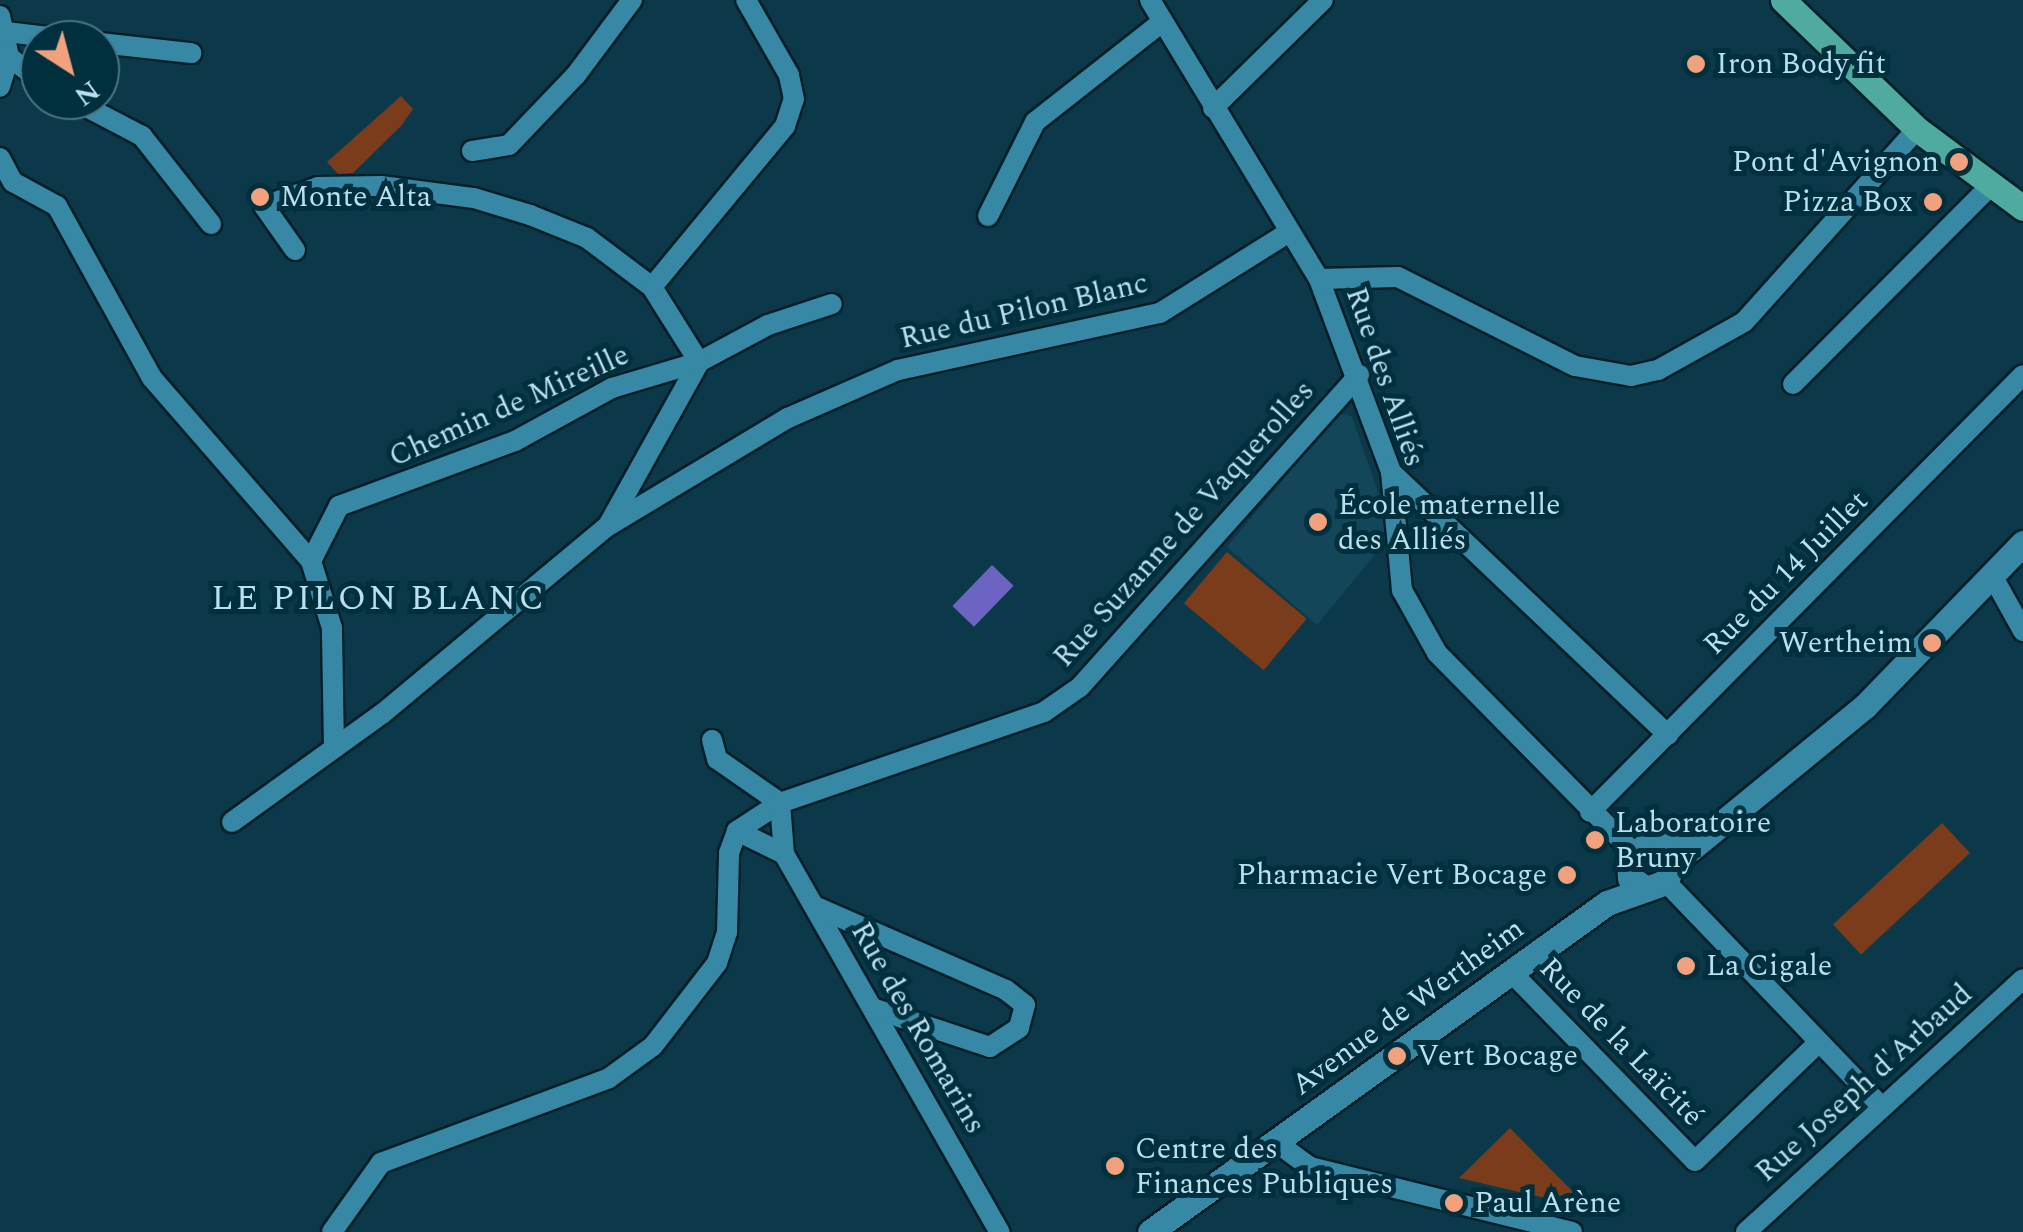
<!DOCTYPE html>
<meta charset="utf-8">
<style>
body{margin:0}
#map{position:relative;width:2023px;height:1232px;overflow:hidden;background:#0c3949;font-family:Spectral,serif}
div>[style]{position:absolute}
.built>*{inset:0;background:#134658}
.green>*{inset:0;background:#7b3c1c;transform-origin:0 0}
.water>*{inset:0;background:#6d63c2;transform-origin:0 0}
.roads{filter:drop-shadow(2px 0 #051f28) drop-shadow(-2px 0 #051f28) drop-shadow(0 2px #051f28) drop-shadow(0 -2px #051f28)}
.minor>*{height:20px;margin:-10px;padding:0 10px;transform-origin:10px;border-radius:10px;background:#3688a5}
.tertiary>*{height:25px;margin:-12.5px;padding:0 12.5px;transform-origin:12.5px;border-radius:12.5px;background:#3688a5}
.primary>*{height:25px;margin:-12.5px;padding:0 12.5px;transform-origin:12.5px;border-radius:12.5px;background:#4fab9f}
.dots>*{width:28px;height:28px;translate:-50% -50%;box-sizing:border-box;border:5px solid #002f3e;border-radius:50%}
span{translate:-50% -50%;white-space:nowrap;text-align:center;line-height:1.15;-webkit-text-stroke:10px #002f3e;paint-order:stroke}
.poi-label{font-size:30px;color:#badfef}
.left{translate:0 -50%;text-align:left}
.right{translate:-100% -50%;text-align:right}
.street-label{font-size:30px;color:#badfef}
.quarter-label{font-size:35px;color:#badfef;letter-spacing:2.5px}
.north{position:absolute;left:20px;top:20px;width:100px;height:100px;box-sizing:border-box;background:#002f3e;border:2px solid #4a7585;border-radius:50%;rotate:144deg;font-size:28px;font-weight:700;line-height:40px;text-align:center;color:#badfef}
.north::after{content:'';display:block;margin:auto;width:35px;height:45px;background:#f1a17c;clip-path:polygon(50% 0,100% 100%,50% 72%,0 100%)}
</style>
<div id="map">
<div class="built">
<i style="clip-path:polygon(1346px 414px,1352px 417px,1386px 515px,1387px 540px,1317px 625px,1227px 547px,1336px 416px)"></i>
</div>
<div class="green">
<i style="clip-path:polygon(401px 96px,413px 109px,401px 126px,353px 173px,338px 174px,327px 162px)"></i>
<i style="left:1227px;top:552px;width:104px;height:67px;rotate:40deg"></i>
<i style="left:1942px;top:823px;width:41px;height:149px;rotate:47deg"></i>
<i style="clip-path:polygon(1510px 1128px,1589px 1208px,1459px 1178px)"></i>
</div>
<div class="water">
<i style="left:992px;top:565px;width:30px;height:57px;rotate:44deg"></i>
</div>
<div class="roads">
<div class="minor">
<i style="left:1150px;top:0;width:326px;rotate:58.8deg"></i>
<i style="left:1319px;top:279px;width:206px;rotate:69.5deg"></i>
<i style="left:1391px;top:472px;width:119px;rotate:84.7deg"></i>
<i style="left:1402px;top:590px;width:72px;rotate:60.9deg"></i>
<i style="left:1437px;top:653px;width:279px;rotate:45.4deg"></i>
<i style="left:0;top:16px;width:42px;rotate:77.6deg"></i>
<i style="left:9px;top:57px;width:31px;rotate:107deg"></i>
<i style="left:6px;top:32px;width:68px;rotate:6.7deg"></i>
<i style="left:100px;top:43px;width:92px;rotate:6.3deg"></i>
<i style="left:9px;top:57px;width:39px;rotate:37deg"></i>
<i style="left:73px;top:100px;width:78px;rotate:27.6deg"></i>
<i style="left:142px;top:136px;width:112px;rotate:51.9deg"></i>
<i style="left:1213px;top:108px;width:154px;rotate:-44.5deg"></i>
<i style="left:472px;top:151px;width:37px;rotate:-9deg"></i>
<i style="left:509px;top:145px;width:97px;rotate:-46.3deg"></i>
<i style="left:576px;top:75px;width:94px;rotate:-53.3deg"></i>
<i style="left:0;top:158px;width:27px;rotate:62deg"></i>
<i style="left:13px;top:182px;width:50px;rotate:28.6deg"></i>
<i style="left:57px;top:206px;width:196px;rotate:61.1deg"></i>
<i style="left:152px;top:378px;width:242px;rotate:49deg"></i>
<i style="left:988px;top:216px;width:105px;rotate:-63.4deg"></i>
<i style="left:1035px;top:122px;width:162px;rotate:-38.2deg"></i>
<i style="left:295px;top:250px;width:54px;rotate:-125.2deg"></i>
<i style="left:264px;top:206px;width:57px;rotate:-19.4deg"></i>
<i style="left:318px;top:187px;width:63px;rotate:-0.9deg"></i>
<i style="left:381px;top:186px;width:94px;rotate:7.4deg"></i>
<i style="left:474px;top:198px;width:59px;rotate:16.9deg"></i>
<i style="left:530px;top:215px;width:61px;rotate:22deg"></i>
<i style="left:587px;top:238px;width:81px;rotate:37deg"></i>
<i style="left:1319px;top:279px;width:79px;rotate:-1.5deg"></i>
<i style="left:1398px;top:277px;width:198px;rotate:26.7deg"></i>
<i style="left:1575px;top:366px;width:57px;rotate:10.1deg"></i>
<i style="left:1631px;top:376px;width:28px;rotate:-13deg"></i>
<i style="left:1658px;top:370px;width:98px;rotate:-29.2deg"></i>
<i style="left:1744px;top:322px;width:259px;rotate:-48.1deg"></i>
<i style="left:1793px;top:384px;width:279px;rotate:-45.1deg"></i>
<i style="left:1391px;top:472px;width:382px;rotate:43.5deg"></i>
<i style="left:609px;top:524px;width:185px;rotate:-60.9deg"></i>
<i style="left:699px;top:362px;width:78px;rotate:-28.2deg"></i>
<i style="left:768px;top:325px;width:67px;rotate:-18.2deg"></i>
<i style="left:1993px;top:577px;width:62px;rotate:60.9deg"></i>
<i style="left:712px;top:740px;width:20px;rotate:75deg"></i>
<i style="left:717px;top:759px;width:77px;rotate:34.9deg"></i>
<i style="left:780px;top:803px;width:51px;rotate:85.5deg"></i>
<i style="left:784px;top:854px;width:435px;rotate:60.3deg"></i>
<i style="left:334px;top:748px;width:120px;rotate:-91deg"></i>
<i style="left:332px;top:628px;width:70px;rotate:-107.4deg"></i>
<i style="left:311px;top:561px;width:62px;rotate:-63deg"></i>
<i style="left:339px;top:506px;width:188px;rotate:-20.3deg"></i>
<i style="left:515px;top:441px;width:111px;rotate:-28.7deg"></i>
<i style="left:612px;top:388px;width:91px;rotate:-16.6deg"></i>
<i style="left:699px;top:362px;width:89px;rotate:-122.1deg"></i>
<i style="left:652px;top:287px;width:209px;rotate:-50.4deg"></i>
<i style="left:785px;top:126px;width:28px;rotate:-72deg"></i>
<i style="left:794px;top:99px;width:25px;rotate:-102deg"></i>
<i style="left:789px;top:75px;width:86px;rotate:-119.8deg"></i>
<i style="left:1590px;top:812px;width:615px;rotate:-45.26deg"></i>
<i style="left:232px;top:822px;width:185px;rotate:-35.8deg"></i>
<i style="left:382px;top:714px;width:294px;rotate:-39.8deg"></i>
<i style="left:608px;top:526px;width:210px;rotate:-31deg"></i>
<i style="left:788px;top:418px;width:120px;rotate:-23.6deg"></i>
<i style="left:898px;top:370px;width:268px;rotate:-12.3deg"></i>
<i style="left:1160px;top:313px;width:152px;rotate:-32.1deg"></i>
<i style="left:737px;top:831px;width:52px;rotate:26.1deg"></i>
<i style="left:1666px;top:882px;width:312px;rotate:46.2deg"></i>
<i style="left:814px;top:906px;width:210px;rotate:23.6deg"></i>
<i style="left:1006px;top:990px;width:24px;rotate:38deg"></i>
<i style="left:1025px;top:1005px;width:24px;rotate:105deg"></i>
<i style="left:1019px;top:1028px;width:35px;rotate:147deg"></i>
<i style="left:990px;top:1047px;width:124px;rotate:-161.7deg"></i>
<i style="left:1512px;top:973px;width:262px;rotate:45.8deg"></i>
<i style="left:1695px;top:1161px;width:169px;rotate:-43.8deg"></i>
<i style="left:1277px;top:1143px;width:41px;rotate:36deg"></i>
<i style="left:1310px;top:1167px;width:270px;rotate:13.9deg"></i>
<i style="left:332px;top:1232px;width:85px;rotate:-54.6deg"></i>
<i style="left:381px;top:1163px;width:243px;rotate:-20.4deg"></i>
<i style="left:609px;top:1078px;width:54px;rotate:-36deg"></i>
<i style="left:653px;top:1046px;width:105px;rotate:-52.4deg"></i>
<i style="left:717px;top:963px;width:33px;rotate:-72deg"></i>
<i style="left:727px;top:932px;width:79px;rotate:-88.5deg"></i>
<i style="left:729px;top:853px;width:23px;rotate:-70deg"></i>
<i style="left:737px;top:831px;width:51px;rotate:-33.1deg"></i>
<i style="left:780px;top:803px;width:279px;rotate:-19deg"></i>
<i style="left:1044px;top:712px;width:44px;rotate:-34.8deg"></i>
<i style="left:1080px;top:687px;width:419px;rotate:-48.2deg"></i>
<i style="left:1746px;top:1232px;width:375px;rotate:-42.4deg"></i>
</div>
<div class="tertiary">
<i style="left:1672px;top:864px;width:249px;rotate:-39.3deg"></i>
<i style="left:1865px;top:706px;width:227px;rotate:-45.9deg"></i>
<i style="left:1646px;top:889px;width:19px;rotate:-145deg"></i>
<i style="left:1630px;top:878px;width:20px;rotate:-93deg"></i>
<i style="left:1629px;top:858px;width:21px;rotate:-37deg"></i>
<i style="left:1646px;top:845px;width:29px;rotate:-2deg"></i>
<i style="left:1150px;top:1232px;width:563px;rotate:-35.75deg"></i>
<i style="left:1607px;top:903px;width:63px;rotate:-19.6deg"></i>
<i style="left:1666px;top:882px;width:19px;rotate:-72deg"></i>
<i style="left:1672px;top:864px;width:21px;rotate:-125deg"></i>
</div>
<div class="primary">
<i style="left:1783px;top:0;width:186px;rotate:43.9deg"></i>
<i style="left:1917px;top:129px;width:132px;rotate:36.7deg"></i>
</div>
</div>
<div class="dots">
<i style="left:1696px;top:64px;background:#f1a17c"></i>
<i style="left:1959px;top:162px;background:#f1a17c"></i>
<i style="left:260px;top:197px;background:#f1a17c"></i>
<i style="left:1933px;top:202px;background:#f1a17c"></i>
<i style="left:1318px;top:522px;background:#f1a17c"></i>
<i style="left:1932px;top:643px;background:#f1a17c"></i>
<i style="left:1595px;top:840px;background:#f1a17c"></i>
<i style="left:1567px;top:875px;background:#f1a17c"></i>
<i style="left:1686px;top:966px;background:#f1a17c"></i>
<i style="left:1397px;top:1056px;background:#f1a17c"></i>
<i style="left:1115px;top:1166px;background:#f1a17c"></i>
<i style="left:1454px;top:1203px;background:#f1a17c"></i>
</div>
<div class="poi-label">
<span class="left" style="left:1716px;top:64px">Iron Body fit</span>
<span class="right" style="left:1939px;top:162px">Pont d'Avignon</span>
<span class="left" style="left:280px;top:197px">Monte Alta</span>
<span class="right" style="left:1913px;top:202px">Pizza Box</span>
<span class="left" style="left:1338px;top:522px">École maternelle<br>des Alliés</span>
<span class="right" style="left:1912px;top:643px">Wertheim</span>
<span class="left" style="left:1615px;top:840px">Laboratoire<br>Bruny</span>
<span class="right" style="left:1547px;top:875px">Pharmacie Vert Bocage</span>
<span class="left" style="left:1706px;top:966px">La Cigale</span>
<span class="left" style="left:1417px;top:1056px">Vert Bocage</span>
<span class="left" style="left:1135px;top:1166px">Centre des<br>Finances Publiques</span>
<span class="left" style="left:1474px;top:1203px">Paul Arène</span>
</div>
<div class="street-label">
<span style="left:1024px;top:311px;rotate:-13deg">Rue du Pilon Blanc</span>
<span style="left:1385px;top:377px;rotate:71deg">Rue des Alliés</span>
<span style="left:509px;top:406px;rotate:-24deg">Chemin de Mireille</span>
<span style="left:1184px;top:524px;rotate:-48deg">Rue Suzanne de Vaquerolles</span>
<span style="left:1786px;top:573px;rotate:-45deg">Rue du 14 Juillet</span>
<span style="left:1408px;top:1007px;rotate:-36deg">Avenue de Wertheim</span>
<span style="left:918px;top:1028px;rotate:60deg">Rue des Romarins</span>
<span style="left:1621px;top:1042px;rotate:46deg">Rue de la Laïcité</span>
<span style="left:1864px;top:1083px;rotate:-42deg">Rue Joseph d'Arbaud</span>
</div>
<div class="quarter-label">
<span style="left:379px;top:599px">LE PILON BLANC</span>
</div>
<div class="north">N</div>
</div>
